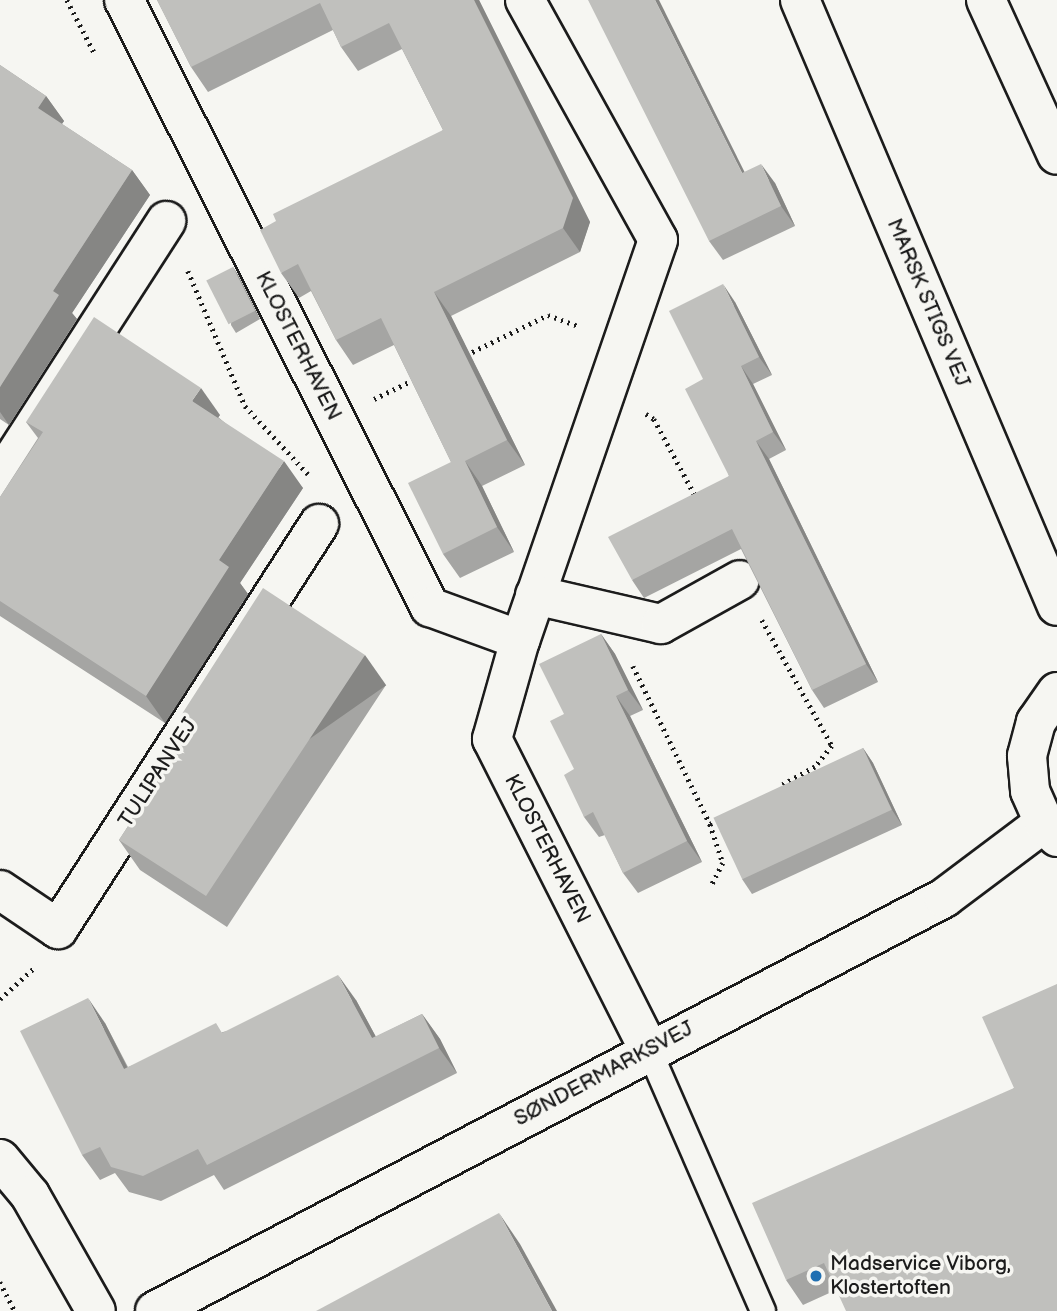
<!DOCTYPE html>
<meta charset="utf-8">
<style>
body{margin:0}
#map{position:relative;width:1057px;height:1311px;overflow:hidden;background:#f6f6f2;font-family:"Balsamiq Sans",sans-serif}
div>[style]{position:absolute}
.path>*{height:4.5px;margin-top:-2.25px;transform-origin:0;background:repeating-linear-gradient(90deg,#1c1c1c 0 2px,transparent 0 7px)}
.roads{filter:drop-shadow(2px 0 #1c1c1c) drop-shadow(-2px 0 #1c1c1c) drop-shadow(0 2px #1c1c1c) drop-shadow(0 -2px #1c1c1c)}
.lane>*{height:24px;margin:-12px;padding:0 12px;transform-origin:12px;border-radius:12px;background:#f6f6f2}
.street>*{height:38px;margin:-19px;padding:0 19px;transform-origin:19px;border-radius:19px;background:#f6f6f2}
.secondary>*{height:38px;margin:-19px;padding:0 19px;transform-origin:19px;border-radius:19px;background:#f6f6f2}
.wall>*{inset:0;background:#a5a5a3}
.shaded-wall>*{inset:0;background:#868684;transform-origin:0 0}
.building>*{inset:0;background:#c0c0bd;transform-origin:0 0}
.dots>*{width:19px;height:19px;translate:-50% -50%;box-sizing:border-box;border:4px solid #f6f6f2;border-radius:50%}
span{translate:-50% -50%;white-space:nowrap;text-align:center;line-height:1.15;-webkit-text-stroke:7px #f6f6f2;paint-order:stroke}
.street-label{font-size:21px;color:#1c1c1c}
.poi-label{font-size:21px;color:#1c1c1c}
.left{translate:0 -50%;text-align:left}
</style>
<div id="map">
<div class="path">
<i style="left:67px;top:0;width:59px;rotate:62.6deg"></i>
<i style="left:188px;top:271px;width:147px;rotate:67.1deg"></i>
<i style="left:245px;top:406px;width:93px;rotate:47.2deg"></i>
<i style="left:466px;top:355px;width:91px;rotate:-26deg"></i>
<i style="left:548px;top:315px;width:33px;rotate:20deg"></i>
<i style="left:374px;top:399px;width:48px;rotate:-26deg"></i>
<i style="left:646px;top:414px;width:9px;rotate:32deg"></i>
<i style="left:654px;top:419px;width:91px;rotate:61.7deg"></i>
<i style="left:762px;top:620px;width:144px;rotate:60.9deg"></i>
<i style="left:832px;top:746px;width:27px;rotate:129deg"></i>
<i style="left:815px;top:767px;width:37px;rotate:151deg"></i>
<i style="left:633px;top:666px;width:176px;rotate:64deg"></i>
<i style="left:710px;top:824px;width:41px;rotate:71.6deg"></i>
<i style="left:723px;top:863px;width:27px;rotate:117deg"></i>
<i style="left:710px;top:824px;width:11px;rotate:-27deg"></i>
<i style="left:0;top:999px;width:47px;rotate:-42.4deg"></i>
<i style="left:0;top:1282px;width:33px;rotate:63deg"></i>
</div>
<div class="roads">
<div class="lane">
<i style="left:649px;top:1050px;width:285px;rotate:66.4deg"></i>
</div>
<div class="street">
<i style="left:124px;top:0;width:680px;rotate:63.25deg"></i>
<i style="left:430px;top:607px;width:96px;rotate:20.1deg"></i>
<i style="left:525px;top:0;width:274px;rotate:61deg"></i>
<i style="left:658px;top:240px;width:423px;rotate:109deg"></i>
<i style="left:520px;top:640px;width:103px;rotate:105.8deg"></i>
<i style="left:492px;top:739px;width:348px;rotate:63.2deg"></i>
<i style="left:986px;top:0;width:170px;rotate:65.4deg"></i>
<i style="left:0;top:479px;width:307px;rotate:-57.2deg"></i>
<i style="left:535px;top:595px;width:129px;rotate:13deg"></i>
<i style="left:661px;top:624px;width:90px;rotate:-29.1deg"></i>
<i style="left:0;top:890px;width:70px;rotate:33.9deg"></i>
<i style="left:58px;top:929px;width:482px;rotate:-57.2deg"></i>
<i style="left:0;top:1159px;width:47px;rotate:50.2deg"></i>
<i style="left:30px;top:1195px;width:133px;rotate:60.4deg"></i>
<i style="left:155px;top:1311px;width:891px;rotate:-27.63deg"></i>
<i style="left:944px;top:898px;width:125px;rotate:-36.9deg"></i>
</div>
<div class="secondary">
<i style="left:800px;top:0;width:658px;rotate:67.02deg"></i>
<i style="left:1057px;top:692px;width:37px;rotate:125deg"></i>
<i style="left:1036px;top:722px;width:35px;rotate:105deg"></i>
<i style="left:1027px;top:756px;width:35px;rotate:85deg"></i>
<i style="left:1030px;top:791px;width:35px;rotate:66deg"></i>
<i style="left:1044px;top:823px;width:19px;rotate:47deg"></i>
</div>
</div>
<div class="wall">
<i style="clip-path:polygon(157px 0,479px 0,590px 222px,580px 252px,451px 316px,525px 465px,482px 486px,514px 552px,460px 578px,443px 554px,451px 462px,394px 345px,353px 365px,336px 340px,311px 291px,299px 298px,281px 273px,443px 130px,402px 49px,358px 71px,341px 47px,333px 30px,208px 92px,191px 67px)"></i>
<i style="clip-path:polygon(0 65px,46px 96px,64px 121px,62px 124px,132px 170px,150px 195px,72px 313px,77px 319px,9px 425px,0 419px)"></i>
<i style="clip-path:polygon(745px 172px,775px 183px,795px 226px,723px 260px,709px 241px)"></i>
<i style="clip-path:polygon(233px 267px,238px 275px,260px 319px,236px 333px,231px 325px)"></i>
<i style="clip-path:polygon(735px 302px,772px 375px,753px 384px,786px 450px,769px 459px,878px 682px,824px 708px,812px 690px,741px 549px,644px 598px,632px 580px,729px 476px,703px 379px)"></i>
<i style="clip-path:polygon(220px 415px,218px 417px,303px 488px,240px 583px,248px 594px,165px 723px,0 616px,0 497px,38px 438px,26px 422px)"></i>
<i style="clip-path:polygon(601px 634px,615px 654px,643px 710px,630px 716px,702px 862px,638px 893px,623px 873px,605px 835px,599px 837px,584px 817px,564px 714px)"></i>
<i style="clip-path:polygon(386px 685px,227px 927px,140px 870px,119px 840px,190px 731px,180px 717px)"></i>
<i style="clip-path:polygon(863px 748px,873px 763px,902px 825px,752px 894px,742px 879px)"></i>
<i style="clip-path:polygon(1057px 984px,1057px 1311px,836px 1290px,803px 1305px,786px 1280px,1014px 1088px)"></i>
<i style="clip-path:polygon(356px 1000px,376px 1037px,422px 1014px,440px 1039px,457px 1073px,224px 1190px,214px 1175px,161px 1201px,129px 1192px,115px 1173px,100px 1180px,82px 1155px,105px 1023px,128px 1067px,223px 1032px)"></i>
</div>
<div class="shaded-wall">
<i style="clip-path:polygon(474px 0,479px 0,590px 222px,580px 252px,563px 228px)"></i>
<i style="clip-path:polygon(655px 0,659px 0,755px 193px,742px 173px)"></i>
<i style="clip-path:polygon(46px 96px,64px 121px,55px 133px,38px 108px)"></i>
<i style="clip-path:polygon(761px 164px,775px 183px,795px 226px,781px 206px)"></i>
<i style="clip-path:polygon(132px 170px,150px 195px,72px 313px,77px 319px,9px 425px,0 412px,0 387px,53px 291px)"></i>
<i style="clip-path:polygon(233px 267px,238px 275px,260px 319px,255px 311px)"></i>
<i style="clip-path:polygon(723px 284px,735px 302px,772px 375px,759px 357px)"></i>
<i style="clip-path:polygon(434px 292px,451px 316px,525px 465px,507px 440px)"></i>
<i style="clip-path:polygon(741px 366px,753px 384px,786px 450px,773px 432px)"></i>
<i style="clip-path:polygon(201px 388px,220px 415px,211px 428px,192px 401px)"></i>
<i style="clip-path:polygon(756px 441px,769px 459px,878px 682px,866px 664px)"></i>
<i style="clip-path:polygon(284px 461px,303px 488px,240px 583px,248px 594px,165px 723px,146px 696px,219px 560px)"></i>
<i style="clip-path:polygon(465px 461px,482px 486px,514px 552px,497px 527px)"></i>
<i style="clip-path:polygon(601px 634px,615px 654px,643px 710px,628px 690px)"></i>
<i style="left:365px;top:655px;width:37px;height:289px;rotate:55deg"></i>
<i style="clip-path:polygon(616px 696px,630px 716px,702px 862px,687px 841px)"></i>
<i style="clip-path:polygon(863px 748px,873px 763px,902px 825px,892px 810px)"></i>
<i style="clip-path:polygon(338px 975px,356px 1000px,390px 1063px,372px 1038px)"></i>
<i style="clip-path:polygon(88px 998px,105px 1023px,141px 1095px,124px 1069px)"></i>
<i style="clip-path:polygon(422px 1014px,440px 1039px,457px 1073px,439px 1048px)"></i>
<i style="clip-path:polygon(499px 1213px,520px 1244px,557px 1311px,552px 1311px)"></i>
</div>
<div class="building">
<i style="clip-path:polygon(157px 0,474px 0,573px 198px,563px 228px,434px 292px,507px 440px,465px 461px,497px 527px,443px 554px,408px 483px,451px 462px,381px 318px,336px 340px,298px 264px,281px 273px,260px 230px,276px 221px,273px 214px,443px 130px,389px 23px,341px 47px,320px 3px,191px 67px)"></i>
<i style="clip-path:polygon(588px 0,655px 0,742px 173px,761px 164px,781px 206px,709px 241px)"></i>
<i style="clip-path:polygon(0 65px,46px 96px,38px 108px,132px 170px,53px 291px,59px 295px,0 387px)"></i>
<i style="left:233px;top:267px;width:49px;height:30px;rotate:63deg"></i>
<i style="clip-path:polygon(723px 284px,759px 357px,741px 366px,773px 432px,756px 441px,866px 664px,812px 690px,732px 529px,632px 580px,608px 537px,729px 476px,685px 389px,703px 379px,669px 311px)"></i>
<i style="clip-path:polygon(94px 317px,201px 388px,192px 401px,284px 461px,219px 560px,229px 567px,146px 696px,0 601px,0 497px,43px 432px,26px 422px)"></i>
<i style="clip-path:polygon(263px 588px,365px 655px,206px 896px,119px 840px,194px 725px,180px 717px)"></i>
<i style="clip-path:polygon(601px 634px,628px 690px,616px 696px,687px 841px,623px 873px,593px 812px,584px 817px,564px 775px,574px 769px,550px 721px,564px 714px,539px 664px)"></i>
<i style="left:863px;top:748px;width:68px;height:165px;rotate:65deg"></i>
<i style="clip-path:polygon(338px 975px,372px 1038px,422px 1014px,439px 1048px,207px 1165px,198px 1149px,143px 1176px,111px 1167px,100px 1147px,82px 1155px,20px 1031px,88px 998px,124px 1069px,216px 1023px,222px 1033px)"></i>
<i style="clip-path:polygon(1057px 984px,1057px 1311px,846px 1311px,824px 1263px,786px 1280px,752px 1203px,1014px 1088px,982px 1017px)"></i>
<i style="clip-path:polygon(499px 1213px,552px 1311px,316px 1311px)"></i>
</div>
<div class="dots">
<i style="left:816px;top:1276px;background:#1f6fb2"></i>
</div>
<div class="street-label">
<span style="left:928px;top:303px;rotate:67deg">MARSK STIGS VEJ</span>
<span style="left:298px;top:346px;rotate:63deg">KLOSTERHAVEN</span>
<span style="left:158px;top:773px;rotate:-57deg">TULIPANVEJ</span>
<span style="left:547px;top:849px;rotate:63deg">KLOSTERHAVEN</span>
<span style="left:604px;top:1074px;rotate:-28deg">SØNDERMARKSVEJ</span>
</div>
<div class="poi-label">
<span class="left" style="left:830px;top:1276px">Madservice Viborg,<br>Klostertoften</span>
</div>
</div>
